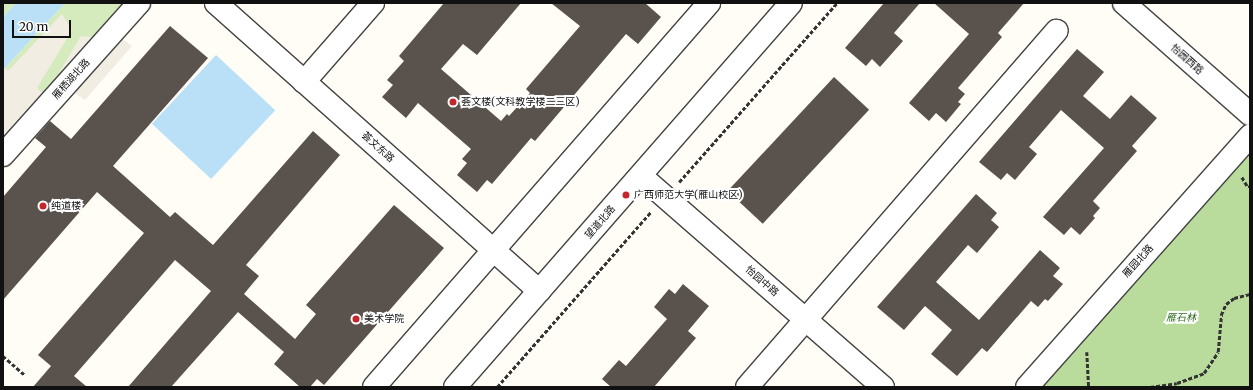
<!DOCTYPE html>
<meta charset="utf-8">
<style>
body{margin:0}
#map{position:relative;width:1253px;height:390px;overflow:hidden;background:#fffdf5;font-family:Merriweather,"Noto Sans SC",serif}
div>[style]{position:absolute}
.green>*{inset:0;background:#d5ebbd}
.forest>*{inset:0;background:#b9dc9c}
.plaza>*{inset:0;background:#f1ede2}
.water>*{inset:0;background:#b9e0f7;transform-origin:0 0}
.building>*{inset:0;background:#5a524d;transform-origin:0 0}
.path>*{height:2.5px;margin-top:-1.25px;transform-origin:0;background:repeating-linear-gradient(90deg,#333 0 4px,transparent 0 6px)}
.roads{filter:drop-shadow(1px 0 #444) drop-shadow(-1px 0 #444) drop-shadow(0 1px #444) drop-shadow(0 -1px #444)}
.minor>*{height:22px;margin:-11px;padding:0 11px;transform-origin:11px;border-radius:11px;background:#fff}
.dots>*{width:11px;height:11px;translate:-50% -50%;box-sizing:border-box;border:2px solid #fff;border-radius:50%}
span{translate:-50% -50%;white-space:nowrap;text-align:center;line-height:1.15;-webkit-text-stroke:4px #fff;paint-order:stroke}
.street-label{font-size:10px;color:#111}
.poi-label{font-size:10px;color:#111}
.left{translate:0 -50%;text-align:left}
.park-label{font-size:10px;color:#2f6b1f;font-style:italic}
.frame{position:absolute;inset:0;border:4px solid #111;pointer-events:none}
.scale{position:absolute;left:12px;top:20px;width:59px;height:18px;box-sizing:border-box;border:2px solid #111;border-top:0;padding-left:5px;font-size:12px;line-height:14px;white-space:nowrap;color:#111;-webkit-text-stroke:3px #fff;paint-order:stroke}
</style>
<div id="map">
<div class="green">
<i style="clip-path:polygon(3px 3px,16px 3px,3px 17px)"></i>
<i style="clip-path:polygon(65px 3px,139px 3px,3px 155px,3px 70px)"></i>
</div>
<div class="forest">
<i style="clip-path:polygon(1250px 136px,1250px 387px,1027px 387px)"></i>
</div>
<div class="plaza">
<i style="clip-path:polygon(62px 14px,72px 30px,37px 88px,45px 96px,81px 36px,124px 40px,132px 46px,85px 100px,73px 92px,3px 156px,3px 66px,8px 71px)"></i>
</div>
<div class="water">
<i style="clip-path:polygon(16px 3px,65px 3px,3px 70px,3px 17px)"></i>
<i style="left:216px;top:55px;width:81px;height:94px;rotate:43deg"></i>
</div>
<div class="building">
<i style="clip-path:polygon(444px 3px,521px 3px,477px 55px,463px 44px,441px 69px,501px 121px,507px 114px,509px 116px,530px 93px,526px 89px,580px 26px,551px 3px,645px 3px,661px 17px,638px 44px,626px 34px,535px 141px,531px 138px,492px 184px,487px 180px,477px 192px,457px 175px,467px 163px,462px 159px,471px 149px,418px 103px,406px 118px,382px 97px,393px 85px,387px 80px,404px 61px,399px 56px)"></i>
<i style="clip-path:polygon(884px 3px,920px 3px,894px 33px,903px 41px,880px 67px,872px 59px,866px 66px,845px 48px)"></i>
<i style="clip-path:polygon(934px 3px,1024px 3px,998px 33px,1002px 37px,958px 88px,965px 94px,958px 102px,961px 104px,946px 122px,936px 113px,929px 121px,909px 103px,969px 34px)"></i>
<i style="clip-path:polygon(170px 26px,208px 58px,113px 166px,170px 217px,175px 212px,213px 245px,313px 131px,340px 155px,246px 265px,259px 276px,244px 294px,295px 339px,316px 314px,306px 305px,394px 205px,444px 248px,324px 385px,317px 379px,310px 387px,300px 387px,274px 364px,284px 352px,238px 312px,171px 387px,128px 387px,211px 291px,175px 260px,74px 376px,87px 387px,33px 387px,51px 366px,38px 355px,144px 233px,97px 192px,3px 300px,3px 197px,46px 147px,35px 138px,50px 121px,71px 139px)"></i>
<i style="clip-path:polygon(1077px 49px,1104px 72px,1083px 96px,1110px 119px,1131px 95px,1157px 118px,1132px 146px,1137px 151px,1093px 201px,1100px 208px,1093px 216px,1095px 218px,1080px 235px,1071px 227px,1064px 235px,1043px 217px,1104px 148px,1061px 110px,1029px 147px,1037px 154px,1015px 180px,1007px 173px,1001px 180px,979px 162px)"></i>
<i style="left:834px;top:77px;width:48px;height:156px;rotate:43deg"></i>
<i style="clip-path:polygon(976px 194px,997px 213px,991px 220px,999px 227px,977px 253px,968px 245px,936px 282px,979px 320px,1040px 250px,1060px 268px,1053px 276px,1063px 284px,1048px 301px,1045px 299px,1038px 307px,1031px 301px,987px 352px,982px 348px,957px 376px,931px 354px,952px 330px,925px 306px,904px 330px,877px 307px)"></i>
<i style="clip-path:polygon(683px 284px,709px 306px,688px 331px,696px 338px,654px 387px,611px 387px,602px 379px,619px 360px,626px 366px,667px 319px,654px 307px,669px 289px,675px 294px)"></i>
</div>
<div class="path">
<i style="left:1242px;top:177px;width:12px;rotate:59deg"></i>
<i style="left:1248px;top:187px;width:2px;rotate:-27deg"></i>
<i style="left:679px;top:182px;width:239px;rotate:-48.6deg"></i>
<i style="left:1087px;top:352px;width:35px;rotate:87deg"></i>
<i style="left:3px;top:356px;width:29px;rotate:41deg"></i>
<i style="left:497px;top:387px;width:233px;rotate:-48.7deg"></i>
<i style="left:1150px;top:387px;width:27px;rotate:-8deg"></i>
<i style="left:1177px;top:383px;width:29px;rotate:-20deg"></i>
<i style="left:1204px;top:373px;width:25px;rotate:-56deg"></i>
<i style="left:1218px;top:352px;width:37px;rotate:-85deg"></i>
<i style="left:1221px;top:315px;width:12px;rotate:-66deg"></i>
<i style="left:1226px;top:304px;width:10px;rotate:-37deg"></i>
<i style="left:1234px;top:298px;width:16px;rotate:-14deg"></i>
</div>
<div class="roads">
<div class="minor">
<i style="left:216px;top:3px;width:433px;rotate:41.7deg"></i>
<i style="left:1124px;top:3px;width:168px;rotate:41.4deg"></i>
<i style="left:304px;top:82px;width:105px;rotate:-48.9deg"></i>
<i style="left:3px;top:155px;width:204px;rotate:-48.2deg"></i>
<i style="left:641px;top:176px;width:321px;rotate:41.1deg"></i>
<i style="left:374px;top:387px;width:510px;rotate:-48.9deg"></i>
<i style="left:455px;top:387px;width:510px;rotate:-48.81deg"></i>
<i style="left:747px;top:387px;width:472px;rotate:-49deg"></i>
<i style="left:1027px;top:387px;width:336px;rotate:-48.4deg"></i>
</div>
</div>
<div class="dots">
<i style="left:453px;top:102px;background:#c4262e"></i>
<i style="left:626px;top:195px;background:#c4262e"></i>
<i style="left:43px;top:206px;background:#c4262e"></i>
<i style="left:356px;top:319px;background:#c4262e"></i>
</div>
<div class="street-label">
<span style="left:1187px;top:59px;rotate:42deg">怡园西路</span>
<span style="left:71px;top:79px;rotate:-48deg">雁栖湖北路</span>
<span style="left:378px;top:147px;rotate:42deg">荟文东路</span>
<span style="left:600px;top:222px;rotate:-49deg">望道北路</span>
<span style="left:1138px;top:261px;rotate:-48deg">雁园北路</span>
<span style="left:762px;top:281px;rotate:41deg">怡园中路</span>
</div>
<div class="poi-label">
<span class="left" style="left:461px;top:102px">荟文楼(文科教学楼二三区)</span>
<span class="left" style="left:634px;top:195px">广西师范大学(雁山校区)</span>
<span class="left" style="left:51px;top:206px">纯道楼</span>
<span class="left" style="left:364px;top:319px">美术学院</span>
</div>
<div class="park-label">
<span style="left:1181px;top:318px">雁石林</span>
</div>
<div class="frame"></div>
<div class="scale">20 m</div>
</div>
